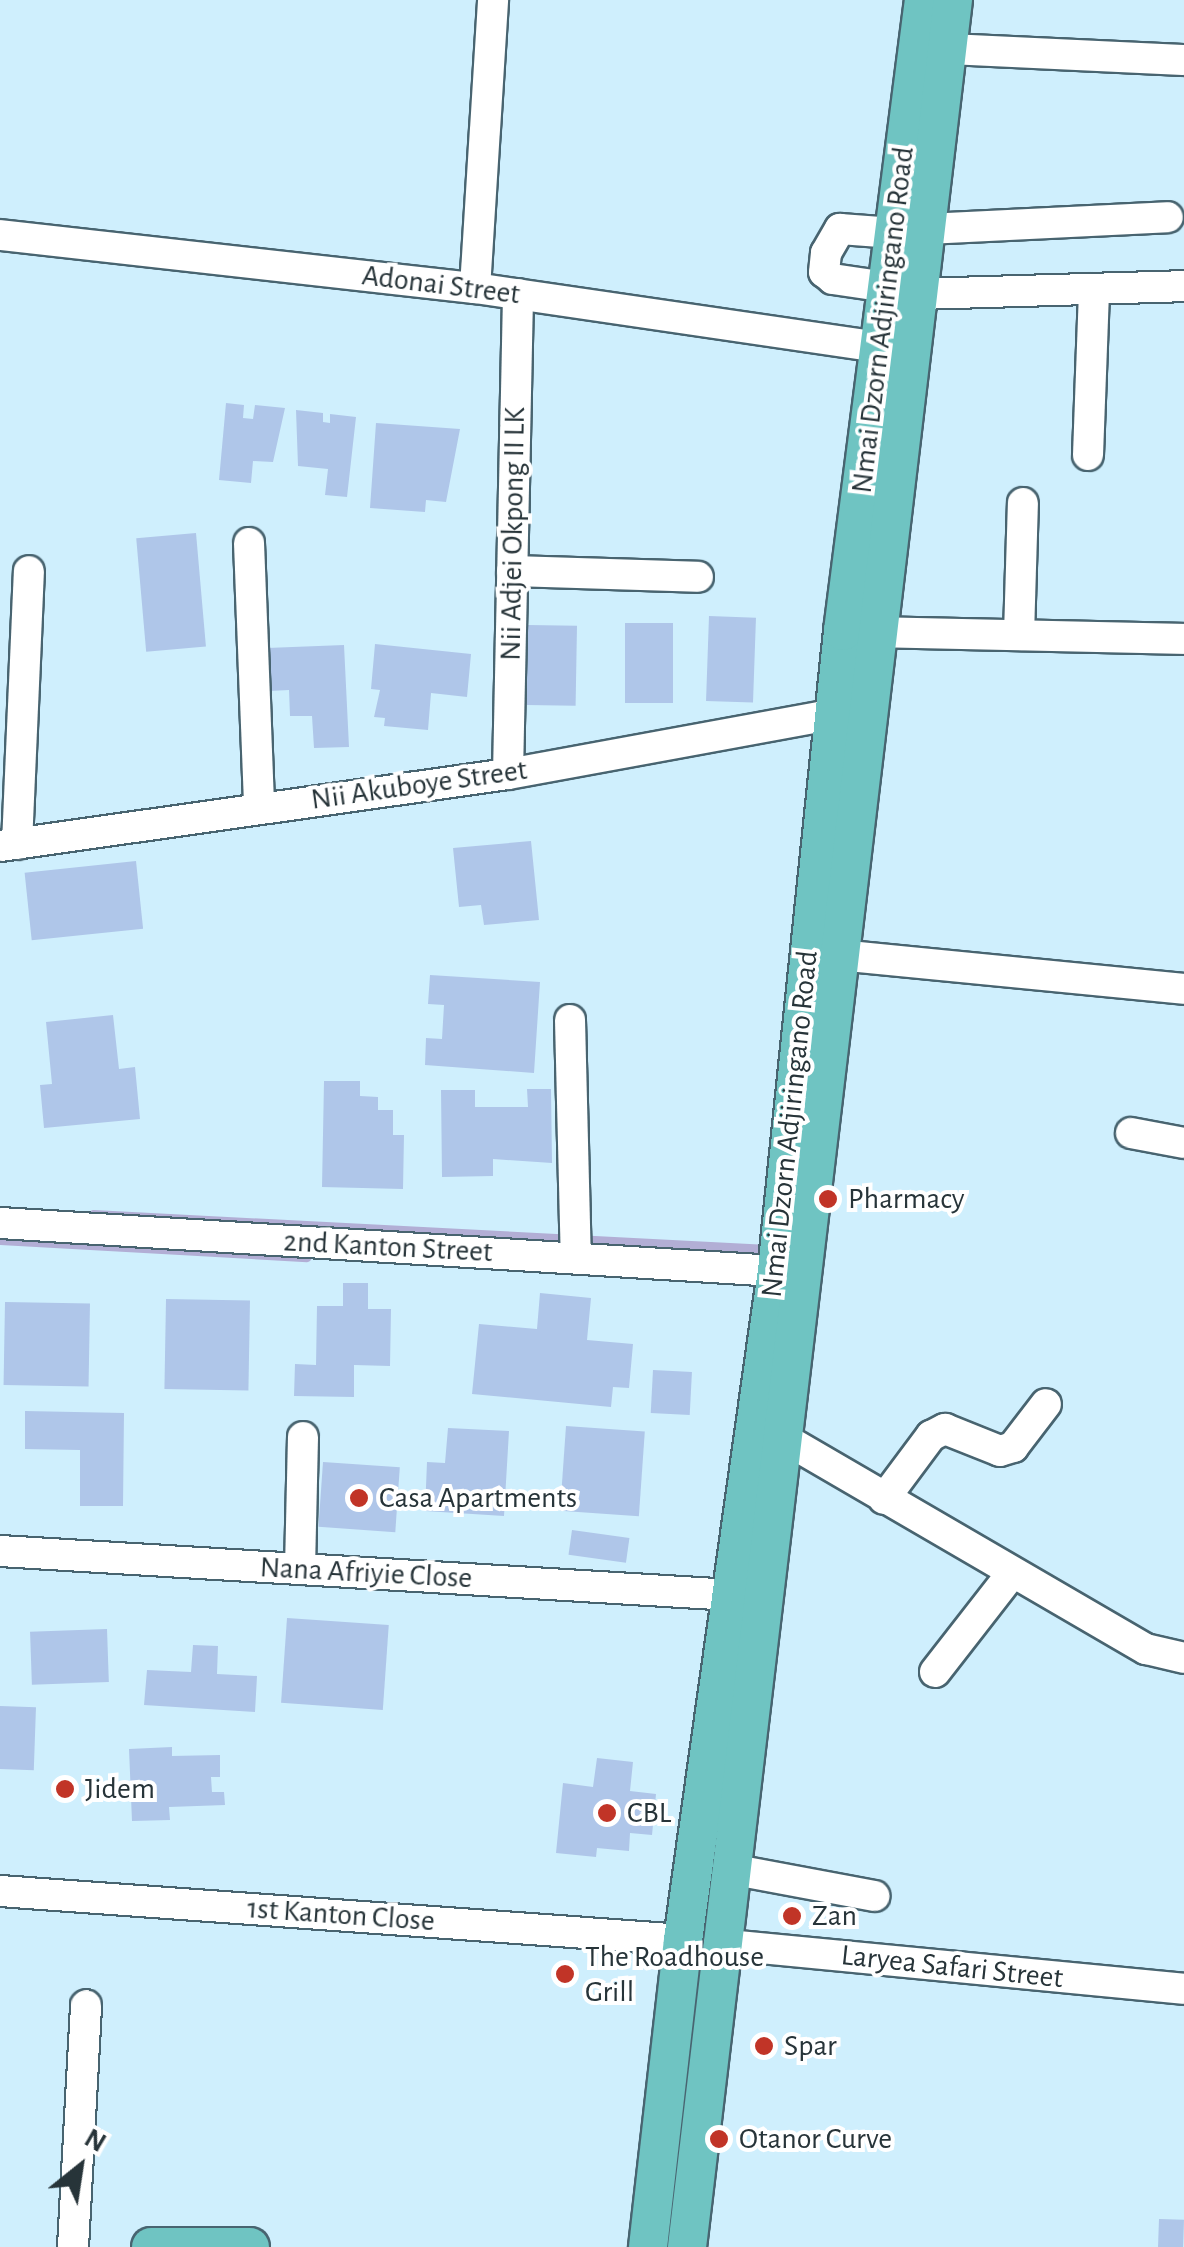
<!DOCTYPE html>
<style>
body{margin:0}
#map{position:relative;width:1184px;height:2247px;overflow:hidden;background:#cfeffd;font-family:"Alegreya Sans",sans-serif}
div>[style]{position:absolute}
.stream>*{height:9px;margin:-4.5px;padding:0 4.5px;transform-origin:4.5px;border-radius:4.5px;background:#b2aed5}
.building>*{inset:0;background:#afc6e9;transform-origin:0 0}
.roads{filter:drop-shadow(2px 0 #486470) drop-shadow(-2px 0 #486470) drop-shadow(0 2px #486470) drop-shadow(0 -2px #486470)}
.minor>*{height:30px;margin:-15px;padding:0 15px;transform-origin:15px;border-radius:15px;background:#fff}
.major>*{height:38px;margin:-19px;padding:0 19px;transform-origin:19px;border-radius:19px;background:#6fc4c2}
.dots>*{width:28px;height:28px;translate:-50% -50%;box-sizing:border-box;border:5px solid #fff;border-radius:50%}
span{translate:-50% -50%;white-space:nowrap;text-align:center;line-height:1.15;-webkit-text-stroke:8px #fff;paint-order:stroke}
.street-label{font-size:30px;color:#273439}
.poi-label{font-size:30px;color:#273439}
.left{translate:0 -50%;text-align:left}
.north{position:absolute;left:30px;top:2117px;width:100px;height:100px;-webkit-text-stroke:8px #fff;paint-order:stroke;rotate:30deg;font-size:28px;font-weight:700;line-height:40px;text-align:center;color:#273439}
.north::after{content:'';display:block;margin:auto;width:35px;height:45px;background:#273439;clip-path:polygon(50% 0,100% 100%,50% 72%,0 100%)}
</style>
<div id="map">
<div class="stream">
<i style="left:93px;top:1214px;width:679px;rotate:2.96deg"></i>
<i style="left:0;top:1240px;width:307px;rotate:3.2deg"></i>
</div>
<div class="building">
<i style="clip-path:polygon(226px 403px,244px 405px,243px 418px,253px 419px,255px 405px,285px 408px,273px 462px,253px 461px,251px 483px,219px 480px)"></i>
<i style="clip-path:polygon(296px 410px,323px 413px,323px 422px,330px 423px,330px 414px,356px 417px,347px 497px,325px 495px,328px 469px,298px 466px)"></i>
<i style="clip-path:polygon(376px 423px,460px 429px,446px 502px,426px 500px,425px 512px,370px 508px)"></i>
<i style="left:196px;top:533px;width:114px;height:60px;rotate:85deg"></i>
<i style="left:709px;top:616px;width:47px;height:85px;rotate:2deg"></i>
<i style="left:625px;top:623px;width:48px;height:80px"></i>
<i style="left:528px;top:625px;width:49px;height:80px;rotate:1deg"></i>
<i style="clip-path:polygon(375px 644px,471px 654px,467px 697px,431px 693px,428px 730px,384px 726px,385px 718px,374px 717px,380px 690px,371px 689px)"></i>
<i style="clip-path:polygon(344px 645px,349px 747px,314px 748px,312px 716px,290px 716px,289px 690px,269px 691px,267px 648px)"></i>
<i style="clip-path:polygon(531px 841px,539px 920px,484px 925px,481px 905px,459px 907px,453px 848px)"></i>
<i style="left:136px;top:861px;width:68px;height:112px;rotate:84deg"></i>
<i style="clip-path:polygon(430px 975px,540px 982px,534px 1073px,425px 1065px,426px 1038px,442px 1039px,444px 1005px,428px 1004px)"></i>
<i style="clip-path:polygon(113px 1015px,119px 1069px,135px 1067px,140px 1119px,44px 1128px,40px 1085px,52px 1084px,46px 1022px)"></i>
<i style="clip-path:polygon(324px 1081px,360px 1081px,360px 1096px,378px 1097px,378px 1110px,393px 1110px,393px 1135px,404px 1135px,403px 1189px,322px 1187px)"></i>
<i style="clip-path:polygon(527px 1089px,551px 1089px,552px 1163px,493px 1159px,493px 1176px,442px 1177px,441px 1090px,475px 1090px,475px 1107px,528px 1107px)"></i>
<i style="clip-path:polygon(343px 1283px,368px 1283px,368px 1309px,391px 1309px,390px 1366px,354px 1365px,354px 1397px,294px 1396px,295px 1364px,316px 1365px,317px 1306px,343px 1306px)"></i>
<i style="clip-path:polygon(540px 1293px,591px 1298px,587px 1340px,633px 1344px,629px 1388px,613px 1387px,611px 1407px,472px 1394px,479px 1324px,537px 1329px)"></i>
<i style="left:166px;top:1299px;width:84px;height:90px;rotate:1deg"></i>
<i style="left:5px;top:1302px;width:85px;height:83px;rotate:1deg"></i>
<i style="left:653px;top:1370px;width:39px;height:43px;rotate:3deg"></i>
<i style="clip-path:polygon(25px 1411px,124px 1413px,123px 1506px,80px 1506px,80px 1450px,25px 1449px)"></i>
<i style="left:566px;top:1426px;width:79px;height:85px;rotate:4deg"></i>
<i style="clip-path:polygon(448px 1428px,509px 1431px,504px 1516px,425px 1511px,427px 1462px,445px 1463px)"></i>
<i style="left:323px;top:1462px;width:77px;height:65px;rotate:4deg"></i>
<i style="left:572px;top:1530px;width:58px;height:25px;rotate:8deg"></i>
<i style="left:287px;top:1618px;width:102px;height:85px;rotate:4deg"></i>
<i style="left:107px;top:1629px;width:53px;height:77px;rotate:88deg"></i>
<i style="clip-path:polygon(193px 1645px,218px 1646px,217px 1674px,257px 1676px,255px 1712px,144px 1705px,147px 1670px,191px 1672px)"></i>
<i style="left:0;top:1706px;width:36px;height:63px;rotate:2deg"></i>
<i style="clip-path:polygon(172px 1747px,172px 1756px,220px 1755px,220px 1777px,211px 1777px,212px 1792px,224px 1792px,225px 1805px,169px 1807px,170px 1820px,132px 1821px,129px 1749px)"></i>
<i style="clip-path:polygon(597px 1758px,633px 1762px,630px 1791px,656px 1794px,652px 1835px,630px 1833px,629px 1851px,597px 1848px,596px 1857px,556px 1853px,563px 1783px,593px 1787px)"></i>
<i style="left:1159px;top:2219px;width:25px;height:28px;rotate:2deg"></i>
</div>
<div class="roads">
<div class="minor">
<i style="left:948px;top:49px;width:236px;rotate:2.7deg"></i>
<i style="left:926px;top:229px;width:242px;rotate:-2.8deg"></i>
<i style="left:0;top:235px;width:478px;rotate:6.4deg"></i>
<i style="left:475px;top:288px;width:409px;rotate:8.3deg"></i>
<i style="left:887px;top:287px;width:55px;rotate:-171.6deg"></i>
<i style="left:833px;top:279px;width:11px;rotate:-142deg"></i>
<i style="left:824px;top:272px;width:19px;rotate:-84deg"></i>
<i style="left:826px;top:253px;width:28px;rotate:-60deg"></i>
<i style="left:840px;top:229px;width:54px;rotate:4.2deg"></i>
<i style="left:475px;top:288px;width:289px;rotate:-86.4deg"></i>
<i style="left:919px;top:294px;width:265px;rotate:-1.7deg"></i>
<i style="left:1088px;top:455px;width:166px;rotate:-87.9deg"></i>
<i style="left:249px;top:543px;width:264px;rotate:87.8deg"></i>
<i style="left:512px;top:571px;width:186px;rotate:1.8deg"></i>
<i style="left:875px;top:632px;width:309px;rotate:1.3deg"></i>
<i style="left:1019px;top:635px;width:132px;rotate:-88.3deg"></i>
<i style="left:508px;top:774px;width:480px;rotate:-88.8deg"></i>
<i style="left:17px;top:844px;width:273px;rotate:-87.5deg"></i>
<i style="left:0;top:846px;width:513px;rotate:-8.07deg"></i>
<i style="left:508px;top:774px;width:333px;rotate:-10.4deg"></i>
<i style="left:838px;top:955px;width:348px;rotate:5.6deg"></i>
<i style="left:570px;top:1020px;width:238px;rotate:88.6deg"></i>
<i style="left:1131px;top:1133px;width:54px;rotate:10.7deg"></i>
<i style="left:0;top:1223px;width:778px;rotate:3.54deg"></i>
<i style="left:783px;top:1438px;width:420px;rotate:30.2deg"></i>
<i style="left:1146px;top:1649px;width:39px;rotate:13deg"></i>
<i style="left:884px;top:1499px;width:79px;rotate:-53.3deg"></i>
<i style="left:931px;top:1436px;width:16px;rotate:-27deg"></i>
<i style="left:945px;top:1429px;width:59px;rotate:21.8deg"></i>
<i style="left:1000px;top:1451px;width:14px;rotate:-17deg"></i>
<i style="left:1013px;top:1447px;width:54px;rotate:-52.5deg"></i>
<i style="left:0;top:1551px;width:733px;rotate:3.44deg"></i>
<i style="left:300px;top:1569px;width:132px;rotate:-88.7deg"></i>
<i style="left:935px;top:1672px;width:125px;rotate:-52.1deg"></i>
<i style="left:730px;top:1869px;width:147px;rotate:10.6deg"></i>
<i style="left:0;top:1891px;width:685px;rotate:4.1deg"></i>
<i style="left:719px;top:1944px;width:467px;rotate:5.5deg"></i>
<i style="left:73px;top:2247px;width:242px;rotate:-86.9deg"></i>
</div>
<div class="major">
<i style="left:151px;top:2247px;width:99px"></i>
<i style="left:648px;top:2247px;width:309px;rotate:-83.5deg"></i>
<i style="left:683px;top:1940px;width:676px;rotate:-82deg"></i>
<i style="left:777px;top:1271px;width:643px;rotate:-84.11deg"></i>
<i style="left:843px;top:631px;width:636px;rotate:-82.69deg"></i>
<i style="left:687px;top:2247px;width:2263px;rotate:-83.25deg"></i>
</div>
</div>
<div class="dots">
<i style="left:828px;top:1199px;background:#c13427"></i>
<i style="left:359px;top:1498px;background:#c13427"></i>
<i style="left:65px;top:1789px;background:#c13427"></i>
<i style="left:607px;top:1813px;background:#c13427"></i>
<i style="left:792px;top:1916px;background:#c13427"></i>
<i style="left:565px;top:1974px;background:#c13427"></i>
<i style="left:764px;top:2046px;background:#c13427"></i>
<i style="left:719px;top:2139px;background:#c13427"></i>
</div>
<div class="street-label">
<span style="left:441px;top:285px;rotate:7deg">Adonai Street</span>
<span style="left:883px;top:320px;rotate:-83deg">Nmai Dzorn Adjiringano Road</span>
<span style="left:513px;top:534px;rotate:-89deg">Nii Adjei Okpong II LK</span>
<span style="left:419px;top:785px;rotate:-8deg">Nii Akuboye Street</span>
<span style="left:790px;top:1124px;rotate:-84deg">Nmai Dzorn Adjiringano Road</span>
<span style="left:388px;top:1247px;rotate:3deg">2nd Kanton Street</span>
<span style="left:366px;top:1573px;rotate:3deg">Nana Afriyie Close</span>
<span style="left:341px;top:1915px;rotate:4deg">1st Kanton Close</span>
<span style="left:952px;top:1967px;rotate:6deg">Laryea Safari Street</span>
</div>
<div class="poi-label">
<span class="left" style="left:848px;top:1199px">Pharmacy</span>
<span class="left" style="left:379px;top:1498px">Casa Apartments</span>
<span class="left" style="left:85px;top:1789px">Jidem</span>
<span class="left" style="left:627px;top:1813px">CBL</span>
<span class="left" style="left:812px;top:1916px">Zan</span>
<span class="left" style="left:585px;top:1974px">The Roadhouse<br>Grill</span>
<span class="left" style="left:784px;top:2046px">Spar</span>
<span class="left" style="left:739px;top:2139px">Otanor Curve</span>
</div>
<div class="north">N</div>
</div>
